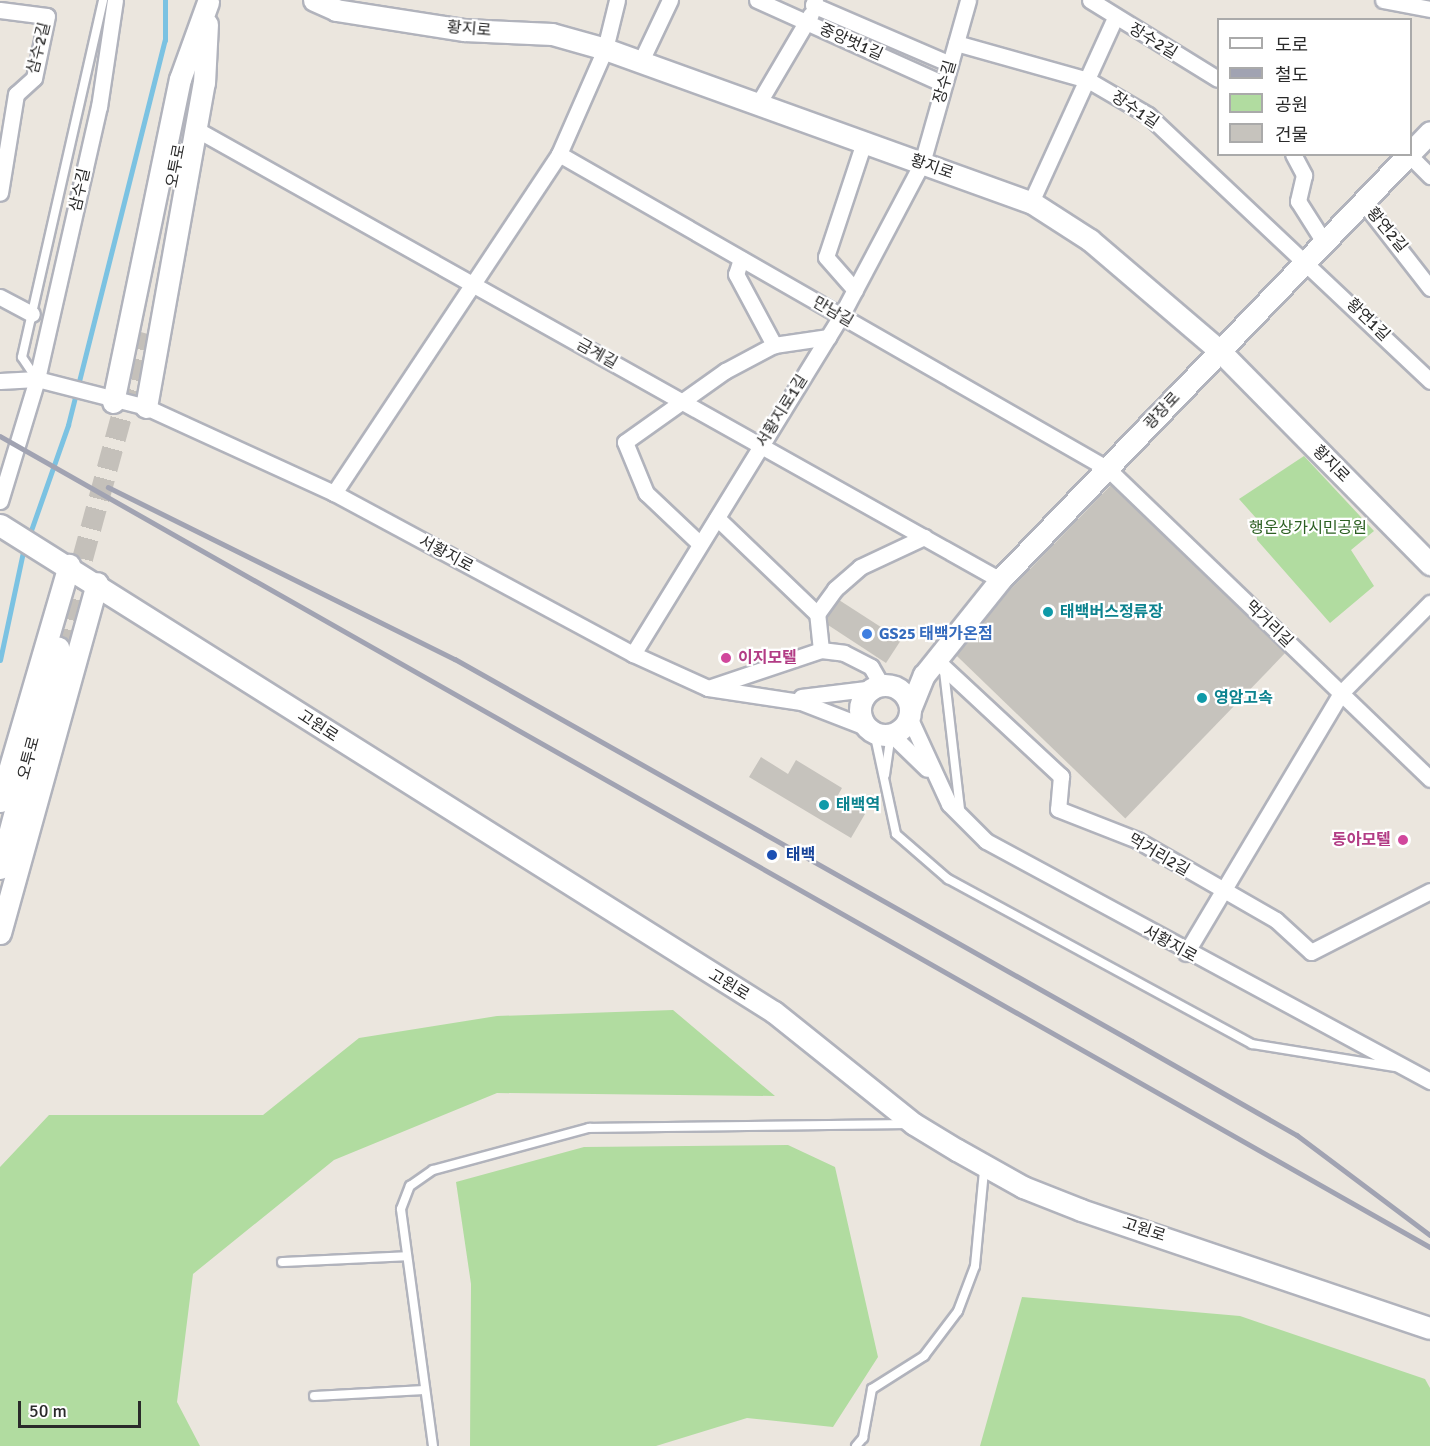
<!DOCTYPE html>
<meta charset="utf-8">
<style>
body{margin:0}
#map{position:relative;width:1430px;height:1446px;overflow:hidden;background:#ebe6de;font-family:Signika,"Noto Sans KR",sans-serif}
div>[style]{position:absolute}
.green>*{inset:0;background:#b1dca0}
.stream>*{height:5px;margin:-2.5px;padding:0 2.5px;transform-origin:2.5px;border-radius:2.5px;background:#7bc2e2}
.building>*{inset:0;background:#c6c3bd;transform-origin:0 0}
.secondary-tunnel>*{height:21px;margin-top:-10.5px;transform-origin:0;background:repeating-linear-gradient(90deg,#c4c0ba 0 21px,transparent 0 31px)}
.roads{filter:drop-shadow(2px 0 #b1b3bc) drop-shadow(-2px 0 #b1b3bc) drop-shadow(0 2px #b1b3bc) drop-shadow(0 -2px #b1b3bc)}
.lane>*{height:8px;margin:-4px;padding:0 4px;transform-origin:4px;border-radius:4px;background:#fff}
.street>*{height:15px;margin:-7.5px;padding:0 7.5px;transform-origin:7.5px;border-radius:7.5px;background:#fff}
.secondary>*{height:21px;margin:-10.5px;padding:0 10.5px;transform-origin:10.5px;border-radius:10.5px;background:#fff}
.secondary>.ring{margin:-10.5px;padding:0;box-sizing:content-box;background:none;border:21px solid #fff;border-radius:50%}
.rail>*{height:4.5px;margin:-2.25px;padding:0 2.25px;transform-origin:2.25px;border-radius:2.25px;background:#a1a3b2}
.dots>*{width:16px;height:16px;translate:-50% -50%;box-sizing:border-box;border:3px solid #fff;border-radius:50%}
span{translate:-50% -50%;white-space:nowrap;text-align:center;line-height:1.15;-webkit-text-stroke:4.5px #fff;paint-order:stroke}
.street-label{font-size:16px;color:#2a2a2a}
.park-label{font-size:16px;color:#2c6022}
.culture-label{font-size:16px;color:#0d838f;font-weight:700}
.left{translate:0 -50%;text-align:left}
.shop-label{font-size:16px;color:#366cbe;font-weight:700}
.hotel-label{font-size:16px;color:#b23c85;font-weight:700}
.right{translate:-100% -50%;text-align:right}
.transit-label{font-size:16px;color:#164399;font-weight:700}
.legend{position:absolute;left:1217px;top:18px;width:195px;height:138px;box-sizing:border-box;background:#fff;border:2px solid #aaa;margin:0;padding:8px 10px;list-style:none;font-size:18px;color:#2a2a2a}
.legend li{display:flex;align-items:center;gap:12px;height:30px}
.legend b{width:30px;border:2px solid #aaa}
.scale{position:absolute;left:18px;top:1401px;width:123px;height:27px;box-sizing:border-box;border:3px solid #2a2a2a;border-top:0;padding-left:8px;font-size:18px;line-height:21px;white-space:nowrap;color:#2a2a2a;-webkit-text-stroke:4px #fff;paint-order:stroke}
</style>
<div id="map">
<div class="green">
<i style="clip-path:polygon(1304px 456px,1374px 531px,1351px 550px,1374px 586px,1330px 623px,1257px 540px,1256px 518px,1239px 499px)"></i>
<i style="clip-path:polygon(673px 1010px,775px 1096px,497px 1093px,334px 1160px,193px 1274px,177px 1402px,200px 1446px,0 1446px,0 1167px,49px 1115px,263px 1115px,359px 1038px,497px 1016px)"></i>
<i style="clip-path:polygon(788px 1145px,835px 1167px,878px 1357px,833px 1427px,747px 1418px,656px 1446px,470px 1446px,471px 1284px,456px 1182px,584px 1147px)"></i>
<i style="clip-path:polygon(1022px 1297px,1240px 1316px,1425px 1379px,1430px 1388px,1430px 1446px,980px 1446px)"></i>
</div>
<div class="stream">
<i style="left:29px;top:536px;width:118px;rotate:-70.6deg"></i>
<i style="left:68px;top:425px;width:397px;rotate:-75.9deg"></i>
<i style="left:165px;top:40px;width:40px;rotate:-90deg"></i>
<i style="left:0;top:660px;width:116px;rotate:-78deg"></i>
</div>
<div class="building">
<i style="left:1111px;top:485px;width:242px;height:230px;rotate:44deg"></i>
<i style="clip-path:polygon(839px 600px,901px 640px,886px 663px,828px 625px,827px 617px)"></i>
<i style="clip-path:polygon(761px 757px,788px 774px,796px 760px,842px 788px,837px 797px,865px 814px,851px 838px,749px 777px)"></i>
</div>
<div class="secondary-tunnel">
<i style="left:58px;top:648px;width:327px;rotate:-74.7deg"></i>
</div>
<div class="roads">
<div class="lane">
<i style="left:36px;top:378px;width:25px;rotate:-124deg"></i>
<i style="left:22px;top:357px;width:366px;rotate:-77.2deg"></i>
<i style="left:944px;top:671px;width:140px;rotate:83.4deg"></i>
<i style="left:874px;top:732px;width:104px;rotate:77.8deg"></i>
<i style="left:896px;top:834px;width:69px;rotate:40.9deg"></i>
<i style="left:948px;top:879px;width:346px;rotate:28.5deg"></i>
<i style="left:1252px;top:1044px;width:144px;rotate:9.2deg"></i>
<i style="left:885px;top:775px;width:41px;rotate:-81.7deg"></i>
<i style="left:282px;top:1262px;width:125px;rotate:-2.7deg"></i>
<i style="left:314px;top:1396px;width:111px;rotate:-3.1deg"></i>
<i style="left:433px;top:1446px;width:239px;rotate:-97.7deg"></i>
<i style="left:401px;top:1209px;width:25px;rotate:-69deg"></i>
<i style="left:410px;top:1186px;width:28px;rotate:-35deg"></i>
<i style="left:433px;top:1170px;width:162px;rotate:-15.1deg"></i>
<i style="left:589px;top:1128px;width:317px;rotate:-0.7deg"></i>
<i style="left:856px;top:1446px;width:11px;rotate:-49deg"></i>
<i style="left:863px;top:1438px;width:50px;rotate:-79.6deg"></i>
<i style="left:872px;top:1389px;width:62px;rotate:-32.4deg"></i>
<i style="left:924px;top:1356px;width:56px;rotate:-52.9deg"></i>
<i style="left:958px;top:1311px;width:48px;rotate:-69.3deg"></i>
<i style="left:975px;top:1266px;width:96px;rotate:-84.6deg"></i>
</div>
<div class="street">
<i style="left:757px;top:0;width:205px;rotate:24.2deg"></i>
<i style="left:815px;top:0;width:5px;rotate:112deg"></i>
<i style="left:813px;top:5px;width:149px;rotate:23.3deg"></i>
<i style="left:1090px;top:0;width:150px;rotate:31.7deg"></i>
<i style="left:1383px;top:0;width:48px;rotate:10.8deg"></i>
<i style="left:0;top:10px;width:47px;rotate:7.3deg"></i>
<i style="left:47px;top:16px;width:63px;rotate:101.8deg"></i>
<i style="left:34px;top:78px;width:24px;rotate:138deg"></i>
<i style="left:16px;top:94px;width:100px;rotate:99.2deg"></i>
<i style="left:956px;top:43px;width:137px;rotate:15.7deg"></i>
<i style="left:1088px;top:80px;width:69px;rotate:30.3deg"></i>
<i style="left:1148px;top:115px;width:388px;rotate:43.3deg"></i>
<i style="left:641px;top:61px;width:68px;rotate:-64.6deg"></i>
<i style="left:758px;top:104px;width:104px;rotate:-59.5deg"></i>
<i style="left:194px;top:128px;width:924px;rotate:29.28deg"></i>
<i style="left:559px;top:154px;width:633px;rotate:29.85deg"></i>
<i style="left:1108px;top:469px;width:447px;rotate:43.9deg"></i>
<i style="left:1293px;top:154px;width:24px;rotate:62deg"></i>
<i style="left:1304px;top:175px;width:27px;rotate:103deg"></i>
<i style="left:1298px;top:201px;width:49px;rotate:57.6deg"></i>
<i style="left:1409px;top:155px;width:30px;rotate:45deg"></i>
<i style="left:1031px;top:202px;width:202px;rotate:-65.5deg"></i>
<i style="left:1363px;top:202px;width:109px;rotate:52.1deg"></i>
<i style="left:741px;top:259px;width:16px;rotate:108deg"></i>
<i style="left:736px;top:274px;width:81px;rotate:61.8deg"></i>
<i style="left:855px;top:290px;width:44px;rotate:-131.3deg"></i>
<i style="left:826px;top:257px;width:121px;rotate:-71.7deg"></i>
<i style="left:0;top:297px;width:36px;rotate:28deg"></i>
<i style="left:0;top:381px;width:37px;rotate:-3deg"></i>
<i style="left:37px;top:379px;width:113px;rotate:14.4deg"></i>
<i style="left:146px;top:407px;width:207px;rotate:24.6deg"></i>
<i style="left:334px;top:493px;width:340px;rotate:28.3deg"></i>
<i style="left:633px;top:654px;width:82px;rotate:24.4deg"></i>
<i style="left:708px;top:688px;width:94px;rotate:8.6deg"></i>
<i style="left:801px;top:702px;width:72px;rotate:21.2deg"></i>
<i style="left:334px;top:493px;width:407px;rotate:-56.4deg"></i>
<i style="left:559px;top:154px;width:115px;rotate:-66.3deg"></i>
<i style="left:605px;top:49px;width:50px;rotate:-76.2deg"></i>
<i style="left:0;top:501px;width:127px;rotate:-73.1deg"></i>
<i style="left:37px;top:379px;width:279px;rotate:-77.2deg"></i>
<i style="left:99px;top:107px;width:108px;rotate:-81.5deg"></i>
<i style="left:717px;top:518px;width:139px;rotate:43.8deg"></i>
<i style="left:700px;top:544px;width:74px;rotate:-136.6deg"></i>
<i style="left:646px;top:493px;width:55px;rotate:-112.4deg"></i>
<i style="left:625px;top:442px;width:123px;rotate:-35.4deg"></i>
<i style="left:725px;top:371px;width:55px;rotate:-28deg"></i>
<i style="left:774px;top:345px;width:55px;rotate:-8.4deg"></i>
<i style="left:821px;top:650px;width:36px;rotate:-96deg"></i>
<i style="left:817px;top:614px;width:31px;rotate:-54deg"></i>
<i style="left:835px;top:589px;width:33px;rotate:-41deg"></i>
<i style="left:860px;top:567px;width:71px;rotate:-25.1deg"></i>
<i style="left:633px;top:654px;width:397px;rotate:-58.4deg"></i>
<i style="left:841px;top:316px;width:173px;rotate:-62.1deg"></i>
<i style="left:922px;top:163px;width:169px;rotate:-74.2deg"></i>
<i style="left:936px;top:660px;width:171px;rotate:42.9deg"></i>
<i style="left:1061px;top:776px;width:33px;rotate:95deg"></i>
<i style="left:1058px;top:809px;width:85px;rotate:21.4deg"></i>
<i style="left:1137px;top:840px;width:160px;rotate:29.9deg"></i>
<i style="left:1276px;top:920px;width:47px;rotate:42.4deg"></i>
<i style="left:1311px;top:952px;width:134px;rotate:-27.1deg"></i>
<i style="left:708px;top:688px;width:119px;rotate:-18.6deg"></i>
<i style="left:821px;top:650px;width:23px;rotate:7deg"></i>
<i style="left:844px;top:653px;width:30px;rotate:27deg"></i>
<i style="left:871px;top:667px;width:22px;rotate:60deg"></i>
<i style="left:801px;top:697px;width:74px;rotate:-7deg"></i>
<i style="left:909px;top:717px;width:96px;rotate:65.3deg"></i>
<i style="left:949px;top:804px;width:52px;rotate:45deg"></i>
<i style="left:986px;top:841px;width:505px;rotate:28.39deg"></i>
<i style="left:891px;top:734px;width:50px;rotate:44.2deg"></i>
<i style="left:1186px;top:953px;width:303px;rotate:-59.2deg"></i>
<i style="left:1341px;top:693px;width:127px;rotate:-45.3deg"></i>
</div>
<div class="secondary">
<i style="left:314px;top:0;width:24px;rotate:24deg"></i>
<i style="left:336px;top:10px;width:130px;rotate:8.9deg"></i>
<i style="left:464px;top:30px;width:88px;rotate:2.6deg"></i>
<i style="left:552px;top:34px;width:55px;rotate:15.8deg"></i>
<i style="left:605px;top:49px;width:453px;rotate:19.8deg"></i>
<i style="left:1031px;top:202px;width:70px;rotate:32.8deg"></i>
<i style="left:1090px;top:240px;width:170px;rotate:40.5deg"></i>
<i style="left:1219px;top:350px;width:301px;rotate:45.4deg"></i>
<i style="left:1410px;top:153px;width:29px;rotate:-46deg"></i>
<i style="left:113px;top:402px;width:330px;rotate:-78.3deg"></i>
<i style="left:180px;top:79px;width:82px;rotate:-70deg"></i>
<i style="left:146px;top:407px;width:329px;rotate:-79.9deg"></i>
<i style="left:204px;top:83px;width:59px;rotate:-87.1deg"></i>
<i style="left:0;top:525px;width:914px;rotate:32.18deg"></i>
<i style="left:774px;top:1012px;width:179px;rotate:38.7deg"></i>
<i style="left:914px;top:1124px;width:50px;rotate:31.2deg"></i>
<i style="left:957px;top:1150px;width:76px;rotate:29.3deg"></i>
<i style="left:1023px;top:1187px;width:62px;rotate:21.6deg"></i>
<i style="left:1081px;top:1210px;width:368px;rotate:18.7deg"></i>
<i class="ring" style="left:860px;top:685px;width:29px;height:29px"></i>
<i style="left:910px;top:709px;width:37px;rotate:-68deg"></i>
<i style="left:924px;top:675px;width:122px;rotate:-51.3deg"></i>
<i style="left:1000px;top:580px;width:591px;rotate:-46.17deg"></i>
<i style="left:0;top:801px;width:246px;rotate:-73.7deg"></i>
<i style="left:0;top:868px;width:228px;rotate:-75.2deg"></i>
<i style="left:0;top:933px;width:363px;rotate:-74.5deg"></i>
</div>
</div>
<div class="rail">
<i style="left:0;top:436px;width:1644px;rotate:29.56deg"></i>
<i style="left:108px;top:487px;width:387px;rotate:26.4deg"></i>
<i style="left:455px;top:659px;width:777px;rotate:29.43deg"></i>
<i style="left:1132px;top:1041px;width:190px;rotate:29.7deg"></i>
<i style="left:1297px;top:1135px;width:166px;rotate:36.9deg"></i>
</div>
<div class="dots">
<i style="left:1048px;top:612px;background:#0f9aa8"></i>
<i style="left:867px;top:634px;background:#3f7fe0"></i>
<i style="left:726px;top:658px;background:#d1479c"></i>
<i style="left:1202px;top:698px;background:#0f9aa8"></i>
<i style="left:824px;top:805px;background:#0f9aa8"></i>
<i style="left:1403px;top:840px;background:#d1479c"></i>
<i style="left:772px;top:855px;background:#1a4fb4"></i>
</div>
<div class="street-label">
<span style="left:469px;top:29px;rotate:5deg">황지로</span>
<span style="left:1153px;top:41px;rotate:31deg">장수2길</span>
<span style="left:851px;top:42px;rotate:24deg">중앙벗1길</span>
<span style="left:39px;top:48px;rotate:-76deg">삼수2길</span>
<span style="left:945px;top:82px;rotate:-74deg">장수길</span>
<span style="left:1135px;top:110px;rotate:34deg">장수1길</span>
<span style="left:176px;top:166px;rotate:-79deg">오투로</span>
<span style="left:932px;top:167px;rotate:19deg">황지로</span>
<span style="left:80px;top:190px;rotate:-77deg">삼수길</span>
<span style="left:1387px;top:230px;rotate:50deg">황연2길</span>
<span style="left:833px;top:312px;rotate:30deg">만남길</span>
<span style="left:1368px;top:320px;rotate:44deg">황연1길</span>
<span style="left:597px;top:354px;rotate:29deg">금계길</span>
<span style="left:782px;top:411px;rotate:-58deg">서황지로1길</span>
<span style="left:1162px;top:411px;rotate:-47deg">광장로</span>
<span style="left:1331px;top:464px;rotate:45deg">황지로</span>
<span style="left:446px;top:554px;rotate:28deg">서황지로</span>
<span style="left:1269px;top:624px;rotate:44deg">먹거리길</span>
<span style="left:318px;top:726px;rotate:33deg">고원로</span>
<span style="left:29px;top:758px;rotate:-75deg">오투로</span>
<span style="left:1159px;top:855px;rotate:30deg">먹거리2길</span>
<span style="left:1170px;top:944px;rotate:29deg">서황지로</span>
<span style="left:729px;top:985px;rotate:31deg">고원로</span>
<span style="left:1144px;top:1230px;rotate:18deg">고원로</span>
</div>
<div class="park-label">
<span style="left:1308px;top:528px">행운상가시민공원</span>
</div>
<div class="culture-label">
<span class="left" style="left:1060px;top:612px">태백버스정류장</span>
<span class="left" style="left:1214px;top:698px">영암고속</span>
<span class="left" style="left:836px;top:805px">태백역</span>
</div>
<div class="shop-label">
<span class="left" style="left:879px;top:634px">GS25 태백가온점</span>
</div>
<div class="hotel-label">
<span class="left" style="left:738px;top:658px">이지모텔</span>
<span class="right" style="left:1391px;top:840px">동아모텔</span>
</div>
<div class="transit-label">
<span class="left" style="left:786px;top:855px">태백</span>
</div>
<ul class="legend">
<li><b style="height:8px;background:#fff"></b>도로</li>
<li><b style="height:8px;background:#a1a3b2"></b>철도</li>
<li><b style="height:16px;background:#b1dca0"></b>공원</li>
<li><b style="height:16px;background:#c6c3bd"></b>건물</li>
</ul>
<div class="scale">50 m</div>
</div>
